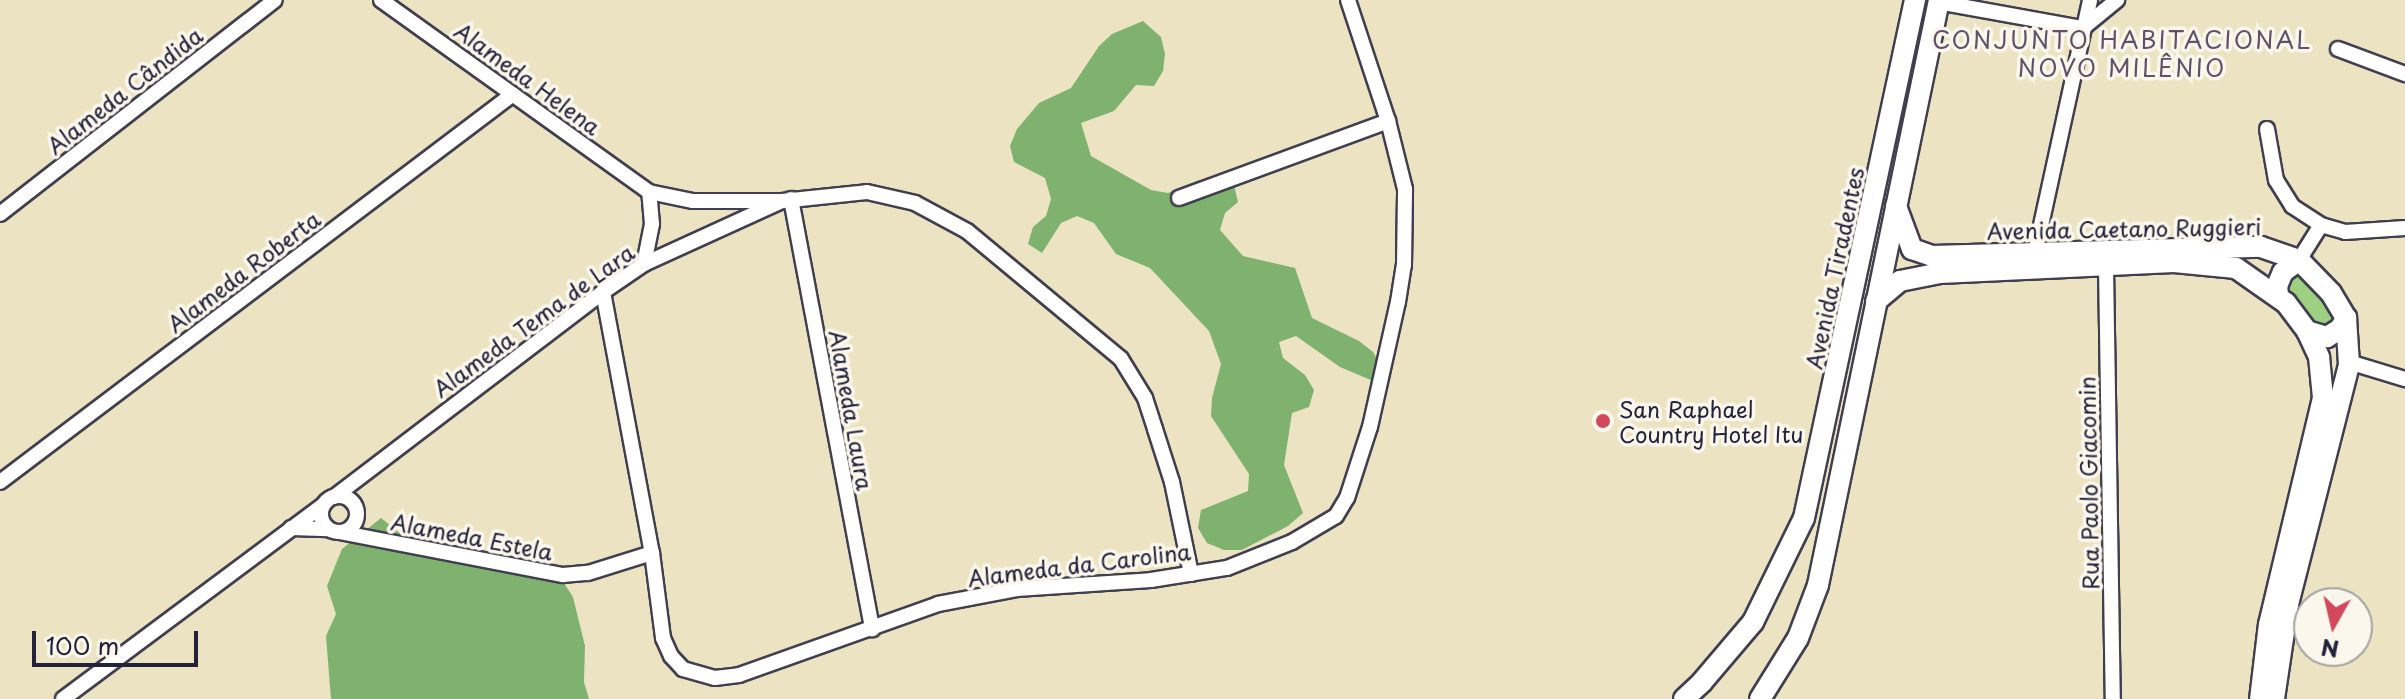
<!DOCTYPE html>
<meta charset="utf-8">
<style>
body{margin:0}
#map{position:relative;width:2405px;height:699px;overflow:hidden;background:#ece3c3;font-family:"Playpen Sans",sans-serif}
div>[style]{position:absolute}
.green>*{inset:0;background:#9dd080}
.forest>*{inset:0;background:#7eb26e}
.roads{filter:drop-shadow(2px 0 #403f4f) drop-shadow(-2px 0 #403f4f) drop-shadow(0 2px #403f4f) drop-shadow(0 -2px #403f4f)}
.street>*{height:14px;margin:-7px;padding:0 7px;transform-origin:7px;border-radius:7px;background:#fff}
.street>.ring{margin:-7px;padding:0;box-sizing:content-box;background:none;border:14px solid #fff;border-radius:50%}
.primary>*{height:20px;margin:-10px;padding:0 10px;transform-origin:10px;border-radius:10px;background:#fff}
.dots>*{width:22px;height:22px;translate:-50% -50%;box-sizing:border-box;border:4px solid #fbf7ec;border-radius:50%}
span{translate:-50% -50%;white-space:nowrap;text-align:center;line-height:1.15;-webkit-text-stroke:7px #fbf7ec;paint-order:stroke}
.street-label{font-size:22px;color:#22223b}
.poi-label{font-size:22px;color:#22223b}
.left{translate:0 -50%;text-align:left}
.neighbourhood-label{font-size:24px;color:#615068;letter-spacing:2px}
.north{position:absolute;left:2293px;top:587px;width:80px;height:80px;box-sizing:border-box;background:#fbf7ec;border:2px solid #a4a2a5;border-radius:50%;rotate:188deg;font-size:22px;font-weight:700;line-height:32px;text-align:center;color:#22223b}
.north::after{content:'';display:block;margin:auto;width:28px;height:36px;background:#d1495b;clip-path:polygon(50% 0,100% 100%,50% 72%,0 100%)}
.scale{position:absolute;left:32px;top:631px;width:166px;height:36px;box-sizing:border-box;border:4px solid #22223b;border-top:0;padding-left:10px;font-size:24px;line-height:28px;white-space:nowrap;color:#22223b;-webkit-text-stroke:6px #fbf7ec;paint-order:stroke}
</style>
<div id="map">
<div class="green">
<i style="clip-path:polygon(2297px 272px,2324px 296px,2336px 321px,2321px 329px,2304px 306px,2285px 293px,2284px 280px)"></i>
</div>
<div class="forest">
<i style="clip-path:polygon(1143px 21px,1161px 37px,1165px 54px,1163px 71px,1154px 86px,1136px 85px,1114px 111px,1081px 123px,1091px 156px,1151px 190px,1168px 193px,1199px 180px,1234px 185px,1238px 202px,1225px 213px,1220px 230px,1243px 256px,1295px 268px,1312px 318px,1359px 341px,1373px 352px,1382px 367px,1373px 381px,1340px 367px,1296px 336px,1279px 342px,1283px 358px,1305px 375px,1314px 390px,1309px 407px,1292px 413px,1284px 465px,1303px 513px,1288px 526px,1242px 550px,1224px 550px,1207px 543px,1198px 528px,1201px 510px,1248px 491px,1249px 474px,1211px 416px,1212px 398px,1221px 364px,1209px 331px,1150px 268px,1116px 254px,1094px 223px,1077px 216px,1061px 223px,1042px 253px,1028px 244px,1033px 227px,1046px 216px,1051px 199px,1045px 178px,1014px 162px,1010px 146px,1017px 129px,1039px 103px,1071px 88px,1099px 46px,1112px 34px)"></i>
<i style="clip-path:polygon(381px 518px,406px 538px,467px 547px,495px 565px,564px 583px,573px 597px,585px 646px,584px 682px,589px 699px,331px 699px,326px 636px,336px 614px,327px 586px,342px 549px)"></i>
</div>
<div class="roads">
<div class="street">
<i style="left:381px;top:0;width:330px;rotate:35.6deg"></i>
<i style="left:649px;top:192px;width:45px;rotate:11.6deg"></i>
<i style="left:693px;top:201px;width:89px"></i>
<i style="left:1938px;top:2px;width:147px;rotate:10.2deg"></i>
<i style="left:2084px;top:27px;width:43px;rotate:-39.3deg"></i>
<i style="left:2338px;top:49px;width:72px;rotate:20.5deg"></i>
<i style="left:2267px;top:129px;width:52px;rotate:80deg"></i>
<i style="left:2276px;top:180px;width:31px;rotate:58deg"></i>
<i style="left:2292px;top:206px;width:35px;rotate:33deg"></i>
<i style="left:2321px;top:225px;width:25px;rotate:16deg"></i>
<i style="left:2345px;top:232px;width:60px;rotate:-3.8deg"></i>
<i style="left:1179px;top:198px;width:223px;rotate:-20.2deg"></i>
<i style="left:791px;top:199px;width:438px;rotate:79.3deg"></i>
<i style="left:0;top:214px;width:348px;rotate:-37.9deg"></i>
<i style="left:2299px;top:260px;width:41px;rotate:-57.8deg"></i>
<i style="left:2033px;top:262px;width:268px;rotate:-77.7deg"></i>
<i style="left:644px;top:264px;width:41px;rotate:-78.7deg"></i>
<i style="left:652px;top:224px;width:32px;rotate:-95deg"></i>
<i style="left:2106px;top:267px;width:432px;rotate:89.1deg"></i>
<i style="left:603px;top:292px;width:266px;rotate:79.4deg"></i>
<i style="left:652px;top:553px;width:86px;rotate:82.6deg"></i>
<i style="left:663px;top:638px;width:20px;rotate:66deg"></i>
<i style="left:671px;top:656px;width:18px;rotate:47deg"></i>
<i style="left:683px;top:669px;width:33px;rotate:16deg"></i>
<i style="left:715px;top:678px;width:24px;rotate:-7deg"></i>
<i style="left:739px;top:675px;width:211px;rotate:-19.6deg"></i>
<i style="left:938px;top:604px;width:80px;rotate:-10.8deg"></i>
<i style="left:1017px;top:589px;width:134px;rotate:-3.8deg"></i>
<i style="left:1151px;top:580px;width:77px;rotate:-9deg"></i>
<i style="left:1227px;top:568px;width:70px;rotate:-21.8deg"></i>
<i style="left:1292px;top:542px;width:51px;rotate:-30.6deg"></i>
<i style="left:1336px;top:516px;width:21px;rotate:-59deg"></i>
<i style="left:1347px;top:498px;width:75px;rotate:-72.1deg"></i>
<i style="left:1370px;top:427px;width:128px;rotate:-77.4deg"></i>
<i style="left:1398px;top:302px;width:37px;rotate:-81deg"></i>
<i style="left:1404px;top:265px;width:76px;rotate:-89.2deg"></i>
<i style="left:1405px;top:189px;width:70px;rotate:-104deg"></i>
<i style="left:1388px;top:121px;width:127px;rotate:-108.3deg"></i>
<i style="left:2349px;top:362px;width:59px;rotate:16.9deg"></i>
<i style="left:0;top:482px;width:643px;rotate:-37.1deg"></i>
<i class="ring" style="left:321px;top:496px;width:22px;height:22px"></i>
<i style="left:334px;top:497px;width:338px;rotate:-37.3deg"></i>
<i style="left:603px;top:292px;width:50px;rotate:-34.3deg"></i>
<i style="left:644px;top:264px;width:152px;rotate:-24.5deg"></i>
<i style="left:782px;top:201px;width:85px;rotate:-6deg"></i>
<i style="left:867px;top:192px;width:49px;rotate:12.9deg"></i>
<i style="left:915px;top:203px;width:59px;rotate:28.3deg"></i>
<i style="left:967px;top:231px;width:200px;rotate:39.7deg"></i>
<i style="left:1121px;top:359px;width:46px;rotate:58.4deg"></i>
<i style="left:1145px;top:398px;width:33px;rotate:72deg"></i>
<i style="left:1155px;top:429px;width:56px;rotate:72.2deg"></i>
<i style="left:1172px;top:482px;width:94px;rotate:78.3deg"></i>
<i style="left:291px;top:528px;width:38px;rotate:2deg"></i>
<i style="left:339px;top:532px;width:228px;rotate:10.9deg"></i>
<i style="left:563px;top:575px;width:25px;rotate:-5deg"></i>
<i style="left:588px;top:573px;width:67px;rotate:-17.4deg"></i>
<i style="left:63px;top:699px;width:324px;rotate:-36.7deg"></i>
</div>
<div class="primary">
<i style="left:1896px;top:206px;width:46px;rotate:69.6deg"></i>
<i style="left:1912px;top:249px;width:21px;rotate:19deg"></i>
<i style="left:1932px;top:256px;width:329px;rotate:-1.6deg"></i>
<i style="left:2261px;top:247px;width:40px;rotate:18.9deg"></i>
<i style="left:2299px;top:260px;width:46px;rotate:45.9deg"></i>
<i style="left:2331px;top:293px;width:29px;rotate:59deg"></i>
<i style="left:2346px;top:318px;width:47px;rotate:86.3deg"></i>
<i style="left:2349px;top:365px;width:248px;rotate:104.3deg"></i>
<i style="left:2288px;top:605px;width:95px;rotate:98.5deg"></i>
<i style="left:2278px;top:295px;width:9px;rotate:-96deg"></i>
<i style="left:2277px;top:286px;width:15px;rotate:-67deg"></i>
<i style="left:2283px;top:272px;width:20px;rotate:-37deg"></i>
<i style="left:1876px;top:301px;width:31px;rotate:-40deg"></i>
<i style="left:1900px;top:281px;width:41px;rotate:-11.3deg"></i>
<i style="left:1940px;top:273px;width:234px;rotate:-2.7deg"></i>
<i style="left:2174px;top:262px;width:62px;rotate:5.5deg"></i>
<i style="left:2236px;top:268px;width:61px;rotate:35deg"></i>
<i style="left:2286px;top:303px;width:35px;rotate:53deg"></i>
<i style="left:2307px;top:331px;width:29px;rotate:65deg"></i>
<i style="left:2319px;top:357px;width:41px;rotate:84.4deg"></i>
<i style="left:2323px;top:398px;width:232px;rotate:103.4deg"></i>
<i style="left:2269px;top:624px;width:76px;rotate:96.8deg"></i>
<i style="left:2307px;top:331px;width:21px;rotate:17deg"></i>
<i style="left:2327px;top:337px;width:15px;rotate:-32deg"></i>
<i style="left:2340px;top:329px;width:13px;rotate:-61deg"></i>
<i style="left:1684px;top:699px;width:25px;rotate:-43deg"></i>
<i style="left:1702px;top:682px;width:79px;rotate:-49.6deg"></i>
<i style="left:1753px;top:622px;width:116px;rotate:-63.9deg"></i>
<i style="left:1804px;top:518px;width:530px;rotate:-77.91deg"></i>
<i style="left:1760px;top:699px;width:72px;rotate:-58.1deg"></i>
<i style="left:1798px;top:638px;width:57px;rotate:-69.3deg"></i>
<i style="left:1818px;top:585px;width:597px;rotate:-78.31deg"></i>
</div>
</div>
<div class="dots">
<i style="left:1603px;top:421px;background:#d1495b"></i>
</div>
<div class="street-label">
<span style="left:528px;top:78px;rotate:36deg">Alameda Helena</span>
<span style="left:124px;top:90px;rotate:-38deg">Alameda Cândida</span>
<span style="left:2124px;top:228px;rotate:-1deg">Avenida Caetano Ruggieri</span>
<span style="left:1834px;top:268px;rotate:-78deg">Avenida Tiradentes</span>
<span style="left:243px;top:271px;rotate:-37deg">Alameda Roberta</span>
<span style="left:533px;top:320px;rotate:-36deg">Alameda Tema de Lara</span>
<span style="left:852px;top:410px;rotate:80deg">Alameda Laura</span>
<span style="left:2088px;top:483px;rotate:-91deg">Rua Paolo Giacomin</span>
<span style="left:472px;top:536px;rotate:11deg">Alameda Estela</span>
<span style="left:1079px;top:564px;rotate:-7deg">Alameda da Carolina</span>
</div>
<div class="poi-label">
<span class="left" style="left:1619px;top:421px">San Raphael<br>Country Hotel Itu</span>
</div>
<div class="neighbourhood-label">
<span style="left:2122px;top:54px">CONJUNTO HABITACIONAL<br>NOVO MILÊNIO</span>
</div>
<div class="north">N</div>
<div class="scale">100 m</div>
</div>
